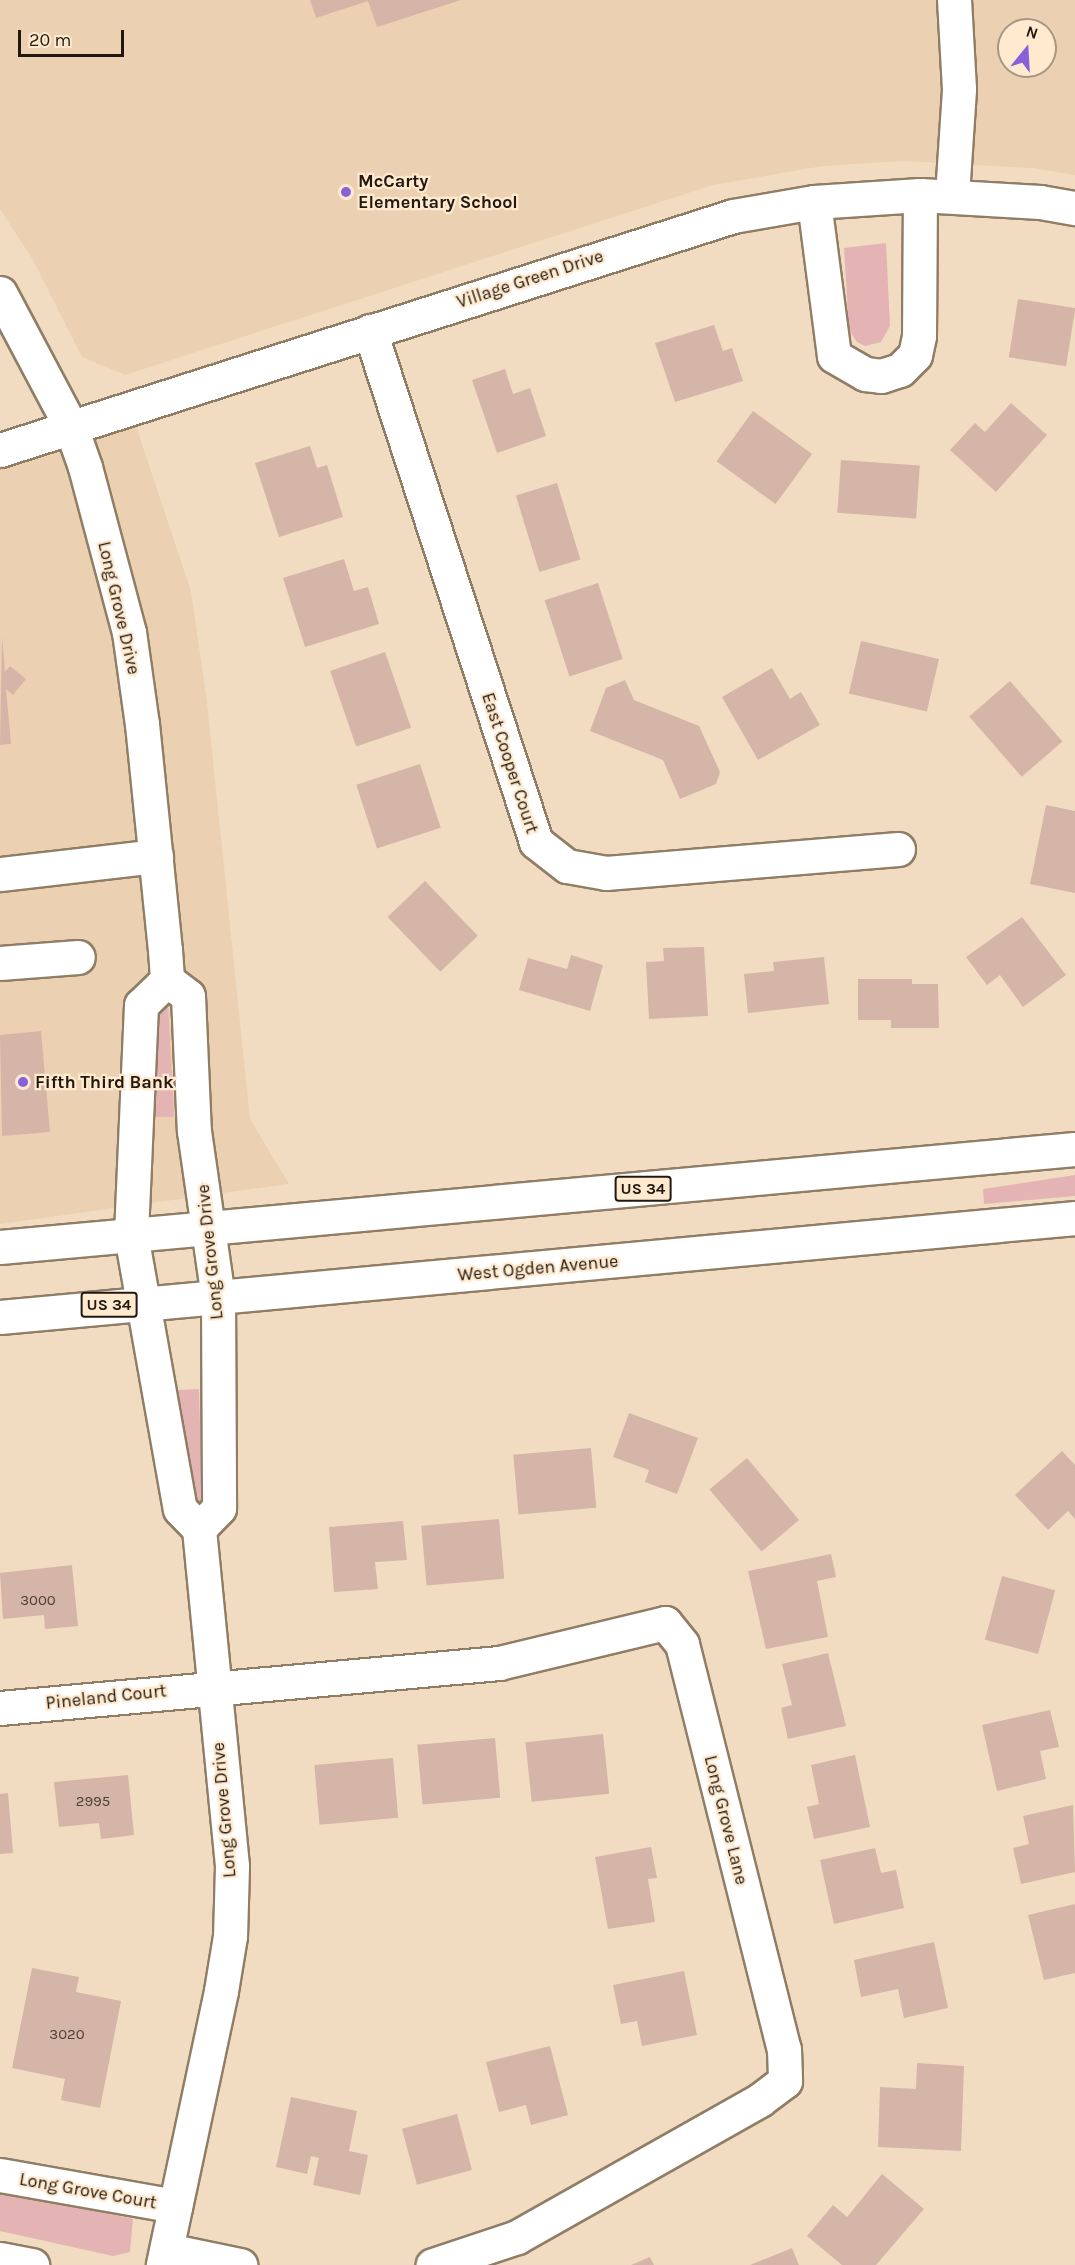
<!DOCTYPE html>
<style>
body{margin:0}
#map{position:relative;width:1075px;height:2265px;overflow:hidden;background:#f1dcc2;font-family:Karla,sans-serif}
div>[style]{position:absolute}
.built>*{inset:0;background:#ebd1b1}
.green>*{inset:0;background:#e4b4b5}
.building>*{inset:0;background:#d5b5a7;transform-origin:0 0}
.roads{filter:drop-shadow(2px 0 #907d65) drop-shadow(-2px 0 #907d65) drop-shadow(0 2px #907d65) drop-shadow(0 -2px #907d65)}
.minor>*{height:33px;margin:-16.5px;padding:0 16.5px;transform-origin:16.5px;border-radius:16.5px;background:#fff}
.major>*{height:33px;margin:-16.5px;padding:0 16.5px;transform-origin:16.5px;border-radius:16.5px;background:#fff}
.dots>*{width:16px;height:16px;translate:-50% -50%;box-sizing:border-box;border:3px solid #ffe9cf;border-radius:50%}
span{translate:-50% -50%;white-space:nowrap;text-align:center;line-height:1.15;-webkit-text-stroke:4.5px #ffe9cf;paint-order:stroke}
.number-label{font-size:15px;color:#4e4036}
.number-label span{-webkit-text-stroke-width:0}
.shield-label span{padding:2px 4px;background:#ffe9cf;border:2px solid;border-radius:4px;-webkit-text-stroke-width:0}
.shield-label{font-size:16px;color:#211910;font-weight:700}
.poi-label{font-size:18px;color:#211910;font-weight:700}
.left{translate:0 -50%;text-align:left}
.street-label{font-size:18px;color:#211910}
.north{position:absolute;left:997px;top:18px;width:60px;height:60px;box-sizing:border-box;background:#ffe9cf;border:2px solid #a69683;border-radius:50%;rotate:18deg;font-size:16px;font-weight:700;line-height:24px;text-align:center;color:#211910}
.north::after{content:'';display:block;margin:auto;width:21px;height:27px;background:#8760da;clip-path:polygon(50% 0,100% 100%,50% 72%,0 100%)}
.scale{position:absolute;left:18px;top:30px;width:106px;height:27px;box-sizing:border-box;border:3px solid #211910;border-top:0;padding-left:8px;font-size:18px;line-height:21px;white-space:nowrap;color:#211910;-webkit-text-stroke:4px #ffe9cf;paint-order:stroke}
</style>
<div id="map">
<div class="built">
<i style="clip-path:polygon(evenodd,0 0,1075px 0,1075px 175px,1032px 168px,904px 161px,823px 166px,713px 185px,125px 375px,82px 357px,33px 260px,0 209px,0 0,1009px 30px,1045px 30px,1045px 66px,1009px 66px,1009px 30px)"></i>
<i style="clip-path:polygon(128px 402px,191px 591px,207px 702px,250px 1119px,289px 1184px,0 1224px,0 444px)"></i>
</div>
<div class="green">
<i style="clip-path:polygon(886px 243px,890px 326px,881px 342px,865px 346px,857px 342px,849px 330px,844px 248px)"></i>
<i style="clip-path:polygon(166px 999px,168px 1002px,174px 1117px,155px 1117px,159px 1005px)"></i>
<i style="clip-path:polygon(1075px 1175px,1075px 1196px,984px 1204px,983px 1189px)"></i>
<i style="clip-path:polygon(199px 1389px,202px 1499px,200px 1507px,195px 1503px,177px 1390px)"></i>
<i style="clip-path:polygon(0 2190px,133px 2219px,130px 2252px,113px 2256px,0 2231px)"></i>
</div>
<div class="building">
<i style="clip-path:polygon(310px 0,461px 0,377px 27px,368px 1px,316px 18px)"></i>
<i style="left:1018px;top:299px;width:58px;height:59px;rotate:9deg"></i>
<i style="clip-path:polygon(714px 325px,723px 351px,732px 348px,743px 381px,675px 402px,655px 343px)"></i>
<i style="clip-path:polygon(505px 369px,513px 394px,530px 388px,546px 436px,497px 453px,472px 380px)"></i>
<i style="clip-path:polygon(1011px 403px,1047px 435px,996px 492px,950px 450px,975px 423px,985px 432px)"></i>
<i style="left:753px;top:411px;width:73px;height:62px;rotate:36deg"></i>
<i style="clip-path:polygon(310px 446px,317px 468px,327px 465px,343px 517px,279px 537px,255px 463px)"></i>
<i style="left:841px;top:460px;width:79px;height:53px;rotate:4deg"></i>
<i style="left:557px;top:483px;width:80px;height:43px;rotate:73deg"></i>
<i style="clip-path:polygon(344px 559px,354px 591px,368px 587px,379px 624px,305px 647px,283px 578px)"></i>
<i style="left:598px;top:583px;width:80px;height:56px;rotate:72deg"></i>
<i style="clip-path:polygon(2px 636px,5px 672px,10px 666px,26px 679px,13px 695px,6px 689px,11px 744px,0 745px)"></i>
<i style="left:861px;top:641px;width:80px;height:54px;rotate:13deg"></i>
<i style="left:385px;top:652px;width:80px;height:58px;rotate:71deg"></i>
<i style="clip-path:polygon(772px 668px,790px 699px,801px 692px,820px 725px,758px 760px,722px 697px)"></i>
<i style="clip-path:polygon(625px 680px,634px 700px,699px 726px,720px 772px,716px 784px,680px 799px,663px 760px,590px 731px,606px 688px)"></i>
<i style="left:1010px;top:681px;width:80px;height:54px;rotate:49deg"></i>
<i style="left:420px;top:764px;width:67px;height:67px;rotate:72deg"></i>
<i style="clip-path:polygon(1046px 805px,1075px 811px,1075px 893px,1030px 884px)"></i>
<i style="left:425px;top:881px;width:76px;height:52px;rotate:46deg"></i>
<i style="clip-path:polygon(1022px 917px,1066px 975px,1023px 1007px,1000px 975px,987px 985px,966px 957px)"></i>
<i style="clip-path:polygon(704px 947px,708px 1016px,649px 1019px,646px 962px,664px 961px,663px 948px)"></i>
<i style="clip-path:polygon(571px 955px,603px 965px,590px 1011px,519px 990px,528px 958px,567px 969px)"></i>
<i style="clip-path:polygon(824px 957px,829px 1004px,748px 1013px,744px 974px,774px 971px,773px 962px)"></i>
<i style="clip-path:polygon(858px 979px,912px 979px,912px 984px,938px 984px,939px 1028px,891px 1028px,891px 1020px,858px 1020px)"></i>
<i style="clip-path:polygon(41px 1031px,50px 1132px,2px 1136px,0 1035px)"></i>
<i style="clip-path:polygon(629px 1413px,698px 1438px,677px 1494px,645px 1482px,649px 1470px,613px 1457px)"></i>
<i style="left:591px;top:1448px;width:60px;height:78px;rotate:85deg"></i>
<i style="clip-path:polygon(1062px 1451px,1075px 1465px,1075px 1519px,1068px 1511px,1048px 1530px,1015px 1495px)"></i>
<i style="left:747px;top:1458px;width:81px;height:49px;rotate:50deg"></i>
<i style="left:499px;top:1519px;width:60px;height:78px;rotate:85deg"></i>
<i style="clip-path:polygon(403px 1521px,407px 1560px,375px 1562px,378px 1589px,334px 1592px,329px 1527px)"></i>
<i style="clip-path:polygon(831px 1554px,836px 1577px,817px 1581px,828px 1637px,766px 1649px,748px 1571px)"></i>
<i style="clip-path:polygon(72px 1565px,78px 1626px,45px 1629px,44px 1615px,3px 1619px,0 1573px)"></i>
<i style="left:1002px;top:1576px;width:55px;height:66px;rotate:15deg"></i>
<i style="clip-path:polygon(828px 1653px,846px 1726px,788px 1739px,781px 1708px,792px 1705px,782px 1664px)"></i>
<i style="clip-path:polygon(1050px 1710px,1059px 1747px,1040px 1751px,1046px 1779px,997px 1791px,982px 1725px)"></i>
<i style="left:603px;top:1734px;width:60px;height:78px;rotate:84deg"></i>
<i style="left:495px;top:1738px;width:60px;height:78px;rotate:85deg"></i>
<i style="clip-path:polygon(855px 1755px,870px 1827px,814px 1839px,807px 1807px,819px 1804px,811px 1765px)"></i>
<i style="left:393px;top:1758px;width:60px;height:79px;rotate:85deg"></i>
<i style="clip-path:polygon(128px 1775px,134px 1835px,101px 1839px,99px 1823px,59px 1827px,54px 1782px)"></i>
<i style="clip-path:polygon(8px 1793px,13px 1853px,0 1854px,0 1794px)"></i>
<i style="clip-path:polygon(1073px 1805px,1075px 1872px,1021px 1884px,1013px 1848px,1029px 1844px,1023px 1816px)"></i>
<i style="clip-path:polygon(651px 1847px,657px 1878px,648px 1879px,655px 1922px,608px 1929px,595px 1857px)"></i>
<i style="clip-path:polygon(875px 1848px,881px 1873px,896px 1870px,904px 1908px,834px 1924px,820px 1860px)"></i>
<i style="clip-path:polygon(1075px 1904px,1075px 1973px,1044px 1980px,1028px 1915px)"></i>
<i style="clip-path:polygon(934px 1942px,948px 2008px,904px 2018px,898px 1989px,861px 1997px,854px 1960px)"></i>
<i style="clip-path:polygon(32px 1968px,79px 1977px,76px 1992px,121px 2001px,100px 2108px,61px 2100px,65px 2079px,12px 2068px)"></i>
<i style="clip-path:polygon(684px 1971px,697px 2035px,642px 2046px,637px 2021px,621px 2024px,613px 1985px)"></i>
<i style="clip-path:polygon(550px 2046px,568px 2115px,531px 2125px,526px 2105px,499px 2112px,486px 2062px)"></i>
<i style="clip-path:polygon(917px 2063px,964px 2066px,961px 2151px,878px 2147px,880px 2087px,916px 2089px)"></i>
<i style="clip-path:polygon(291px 2097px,357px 2111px,349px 2151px,368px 2155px,360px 2195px,313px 2185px,319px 2158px,311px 2156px,307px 2174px,276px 2167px)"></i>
<i style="left:457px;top:2114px;width:58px;height:57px;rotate:75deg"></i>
<i style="clip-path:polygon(882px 2174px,924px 2209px,876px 2265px,842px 2265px,807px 2236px,833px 2205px,847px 2217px)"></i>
<i style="clip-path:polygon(792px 2248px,799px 2265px,750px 2265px)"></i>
<i style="clip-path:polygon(650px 2257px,654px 2265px,631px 2265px)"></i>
</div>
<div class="roads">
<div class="minor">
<i style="left:952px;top:195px;width:106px;rotate:-86.2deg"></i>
<i style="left:959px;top:89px;width:89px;rotate:-93.2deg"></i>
<i style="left:814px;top:202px;width:155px;rotate:82.6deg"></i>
<i style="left:834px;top:356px;width:36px;rotate:30deg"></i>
<i style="left:865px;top:374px;width:16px;rotate:7deg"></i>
<i style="left:881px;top:376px;width:20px;rotate:-18deg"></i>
<i style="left:900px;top:370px;width:21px;rotate:-45deg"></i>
<i style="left:915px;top:355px;width:19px;rotate:-78deg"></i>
<i style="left:919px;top:336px;width:141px;rotate:-89.6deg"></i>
<i style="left:0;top:293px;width:152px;rotate:62.1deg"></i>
<i style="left:71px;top:427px;width:42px;rotate:70.7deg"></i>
<i style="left:85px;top:467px;width:171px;rotate:75.1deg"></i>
<i style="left:129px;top:632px;width:93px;rotate:82deg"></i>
<i style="left:142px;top:724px;width:227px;rotate:84.2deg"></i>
<i style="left:165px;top:950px;width:30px;rotate:86deg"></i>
<i style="left:167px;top:980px;width:36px;rotate:136deg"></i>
<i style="left:141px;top:1005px;width:230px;rotate:92.5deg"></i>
<i style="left:131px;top:1235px;width:278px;rotate:79.9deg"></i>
<i style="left:180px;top:1509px;width:28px;rotate:46deg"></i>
<i style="left:199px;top:1529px;width:339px;rotate:84.4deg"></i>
<i style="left:232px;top:1866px;width:70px;rotate:91.6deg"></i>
<i style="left:230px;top:1936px;width:56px;rotate:99.3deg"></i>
<i style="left:221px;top:1991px;width:280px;rotate:102deg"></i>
<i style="left:370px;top:331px;width:537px;rotate:72deg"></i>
<i style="left:536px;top:842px;width:39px;rotate:38deg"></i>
<i style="left:567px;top:866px;width:40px;rotate:10deg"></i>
<i style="left:606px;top:873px;width:293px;rotate:-4.7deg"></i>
<i style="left:0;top:450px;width:769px;rotate:-17.7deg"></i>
<i style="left:733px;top:216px;width:82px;rotate:-9.8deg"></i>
<i style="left:814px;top:202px;width:106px;rotate:-3.8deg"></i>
<i style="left:920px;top:195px;width:120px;rotate:3.3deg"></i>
<i style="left:1040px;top:202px;width:36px;rotate:10deg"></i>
<i style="left:0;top:874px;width:157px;rotate:-6.6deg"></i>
<i style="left:0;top:963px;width:78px;rotate:-4.4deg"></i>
<i style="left:167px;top:980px;width:26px;rotate:37deg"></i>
<i style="left:188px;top:996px;width:135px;rotate:87.5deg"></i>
<i style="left:194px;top:1131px;width:168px;rotate:81.8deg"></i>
<i style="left:218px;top:1297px;width:211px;rotate:89.7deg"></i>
<i style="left:219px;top:1508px;width:29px;rotate:134deg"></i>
<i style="left:0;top:1708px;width:501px;rotate:-5.15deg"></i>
<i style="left:499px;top:1663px;width:171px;rotate:-13.5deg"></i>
<i style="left:665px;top:1623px;width:27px;rotate:51deg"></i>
<i style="left:682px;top:1644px;width:418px;rotate:75.9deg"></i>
<i style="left:784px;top:2049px;width:32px;rotate:88deg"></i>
<i style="left:785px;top:2081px;width:31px;rotate:143deg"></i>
<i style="left:760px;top:2100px;width:279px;rotate:150.6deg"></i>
<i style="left:517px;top:2237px;width:89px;rotate:161.6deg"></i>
<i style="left:0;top:2175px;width:178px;rotate:10deg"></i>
<i style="left:167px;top:2250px;width:75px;rotate:11.6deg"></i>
<i style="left:0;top:2259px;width:33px;rotate:11deg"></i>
</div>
<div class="major">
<i style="left:0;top:1247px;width:1079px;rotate:-5.21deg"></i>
<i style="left:0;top:1317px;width:1080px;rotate:-5.26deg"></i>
</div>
</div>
<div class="dots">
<i style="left:346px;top:192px;background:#8760da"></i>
<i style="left:23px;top:1082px;background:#8760da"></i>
</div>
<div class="number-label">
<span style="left:38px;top:1601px">3000</span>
<span style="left:93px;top:1802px">2995</span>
<span style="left:67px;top:2035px">3020</span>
</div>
<div class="shield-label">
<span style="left:643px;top:1189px">US 34</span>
<span style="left:109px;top:1305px">US 34</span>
</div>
<div class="poi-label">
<span class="left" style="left:358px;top:192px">McCarty<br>Elementary School</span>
<span class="left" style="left:35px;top:1082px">Fifth Third Bank</span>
</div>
<div class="street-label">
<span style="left:530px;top:279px;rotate:-18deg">Village Green Drive</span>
<span style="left:119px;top:608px;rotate:77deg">Long Grove Drive</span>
<span style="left:510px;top:763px;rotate:72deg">East Cooper Court</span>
<span style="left:210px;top:1252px;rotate:-96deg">Long Grove Drive</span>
<span style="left:538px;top:1268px;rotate:-5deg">West Ogden Avenue</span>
<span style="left:106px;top:1697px;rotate:-6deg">Pineland Court</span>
<span style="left:224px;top:1810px;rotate:-95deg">Long Grove Drive</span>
<span style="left:726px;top:1820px;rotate:76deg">Long Grove Lane</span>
<span style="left:88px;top:2191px;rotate:10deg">Long Grove Court</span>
</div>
<div class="north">N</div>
<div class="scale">20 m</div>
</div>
